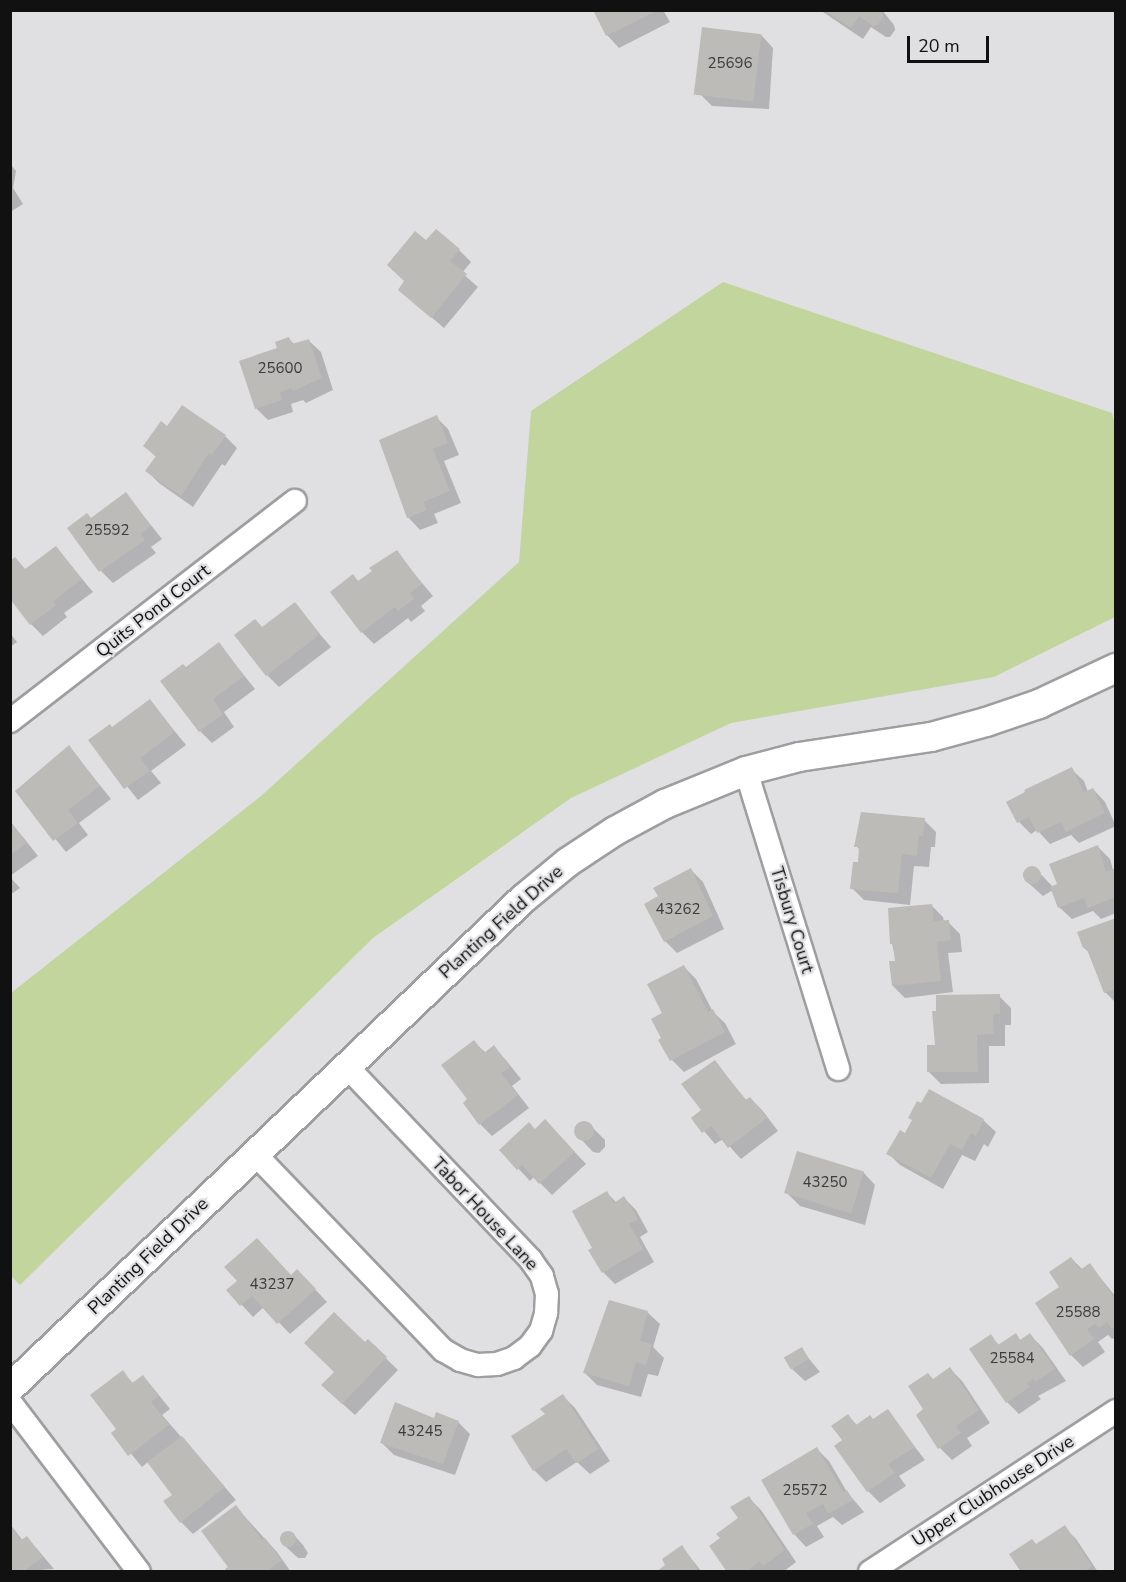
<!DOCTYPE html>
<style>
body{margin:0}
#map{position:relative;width:1126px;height:1582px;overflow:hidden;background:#e0e0e3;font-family:"Nunito Sans",sans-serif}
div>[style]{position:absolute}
.green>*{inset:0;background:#c1d59c}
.shadow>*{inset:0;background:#0003}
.building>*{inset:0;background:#bcbbb8;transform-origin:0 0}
.round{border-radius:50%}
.roads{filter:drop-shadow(2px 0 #9e9ea1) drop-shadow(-2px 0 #9e9ea1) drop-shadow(0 2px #9e9ea1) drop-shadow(0 -2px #9e9ea1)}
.minor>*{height:22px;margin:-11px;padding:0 11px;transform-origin:11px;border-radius:11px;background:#fff}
.tertiary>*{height:28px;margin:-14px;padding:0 14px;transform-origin:14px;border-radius:14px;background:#fff}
span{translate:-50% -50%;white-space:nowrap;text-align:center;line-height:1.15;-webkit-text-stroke:4.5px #e0e0e3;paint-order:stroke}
.number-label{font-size:15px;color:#3c3c3c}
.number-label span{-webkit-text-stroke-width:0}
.street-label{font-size:18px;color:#111112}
.frame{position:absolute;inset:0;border:12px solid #111112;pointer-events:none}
.scale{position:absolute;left:907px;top:36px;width:82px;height:27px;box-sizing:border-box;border:3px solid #111112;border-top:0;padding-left:8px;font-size:18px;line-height:21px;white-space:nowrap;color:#111112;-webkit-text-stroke:4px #e0e0e3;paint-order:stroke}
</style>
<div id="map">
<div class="green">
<i style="clip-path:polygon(723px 282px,1112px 413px,1116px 429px,1115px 617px,994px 677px,731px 723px,571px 798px,373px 938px,20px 1285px,10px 1275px,11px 993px,261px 796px,519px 562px,531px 411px)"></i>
</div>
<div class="shadow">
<i style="clip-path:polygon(595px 10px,663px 10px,670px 22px,619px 48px,607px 35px)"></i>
<i style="clip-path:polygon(820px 10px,882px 10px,894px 25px,895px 30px,890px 37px,886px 37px,871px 27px,863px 39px)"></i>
<i style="clip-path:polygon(761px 35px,773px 48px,769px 109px,712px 106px,700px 94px)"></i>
<i style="clip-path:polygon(10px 151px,11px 165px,16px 171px,13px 188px,23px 204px,10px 212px)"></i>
<i style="clip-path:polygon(426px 242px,459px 250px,471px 262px,462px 273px,478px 287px,444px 328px,400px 290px)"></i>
<i style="clip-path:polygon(289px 339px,295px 345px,308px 340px,321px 352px,333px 390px,306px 403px,303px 400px,291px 404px,293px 412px,268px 420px,256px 408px,279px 349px)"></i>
<i style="clip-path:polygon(436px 417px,448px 429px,459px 455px,444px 461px,461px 503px,434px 514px,438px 523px,420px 530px,408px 517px)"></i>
<i style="clip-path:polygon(168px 428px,225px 436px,237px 448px,225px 466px,222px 464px,193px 507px,159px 483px,147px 471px,157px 458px,145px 446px)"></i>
<i style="clip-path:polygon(126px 494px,162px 539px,151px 547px,156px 553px,113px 583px,101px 571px,92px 519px)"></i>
<i style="clip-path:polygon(56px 548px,93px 592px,64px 613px,67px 617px,43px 636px,31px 624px,15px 559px,26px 570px)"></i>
<i style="clip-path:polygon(396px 552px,433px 596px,421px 606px,425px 611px,411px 622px,408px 618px,374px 644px,362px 632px,353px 576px,359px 582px)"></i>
<i style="clip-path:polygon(294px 604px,331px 647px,279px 687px,267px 675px,262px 628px)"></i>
<i style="clip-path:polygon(10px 633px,17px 642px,10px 647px)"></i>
<i style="clip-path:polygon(219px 644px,255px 689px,224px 712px,234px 727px,212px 743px,200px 731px,186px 669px)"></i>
<i style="clip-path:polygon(150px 701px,186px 745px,151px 771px,161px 783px,138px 800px,90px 740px,113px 729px)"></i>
<i style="clip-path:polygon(69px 747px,111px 799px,79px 823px,88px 835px,66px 852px,17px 791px)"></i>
<i style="clip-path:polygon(1071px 769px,1084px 781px,1088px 792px,1093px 789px,1105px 802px,1116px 826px,1079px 843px,1071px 835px,1050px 844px,1037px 830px,1031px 834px,1019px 822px)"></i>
<i style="clip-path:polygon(924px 820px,936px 832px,935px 847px,931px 847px,929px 867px,914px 866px,910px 905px,864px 900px,852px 888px,859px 864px,860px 850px,856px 846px)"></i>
<i style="clip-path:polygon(10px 821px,38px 856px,10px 876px)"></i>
<i style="clip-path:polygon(1098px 847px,1110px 859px,1113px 870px,1116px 870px,1116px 913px,1101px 919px,1093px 911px,1072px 919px,1059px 907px,1053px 890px,1043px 896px,1025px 880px,1023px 875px,1026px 870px,1034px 867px,1053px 887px,1059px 885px)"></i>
<i style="clip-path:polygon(691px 870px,703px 882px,724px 929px,677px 953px,665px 941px,660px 897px)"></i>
<i style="clip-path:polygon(10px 877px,20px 888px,10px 895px)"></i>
<i style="clip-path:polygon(931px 905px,943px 917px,944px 922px,948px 922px,960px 934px,962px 952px,948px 953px,953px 992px,905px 998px,893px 986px,896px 962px,892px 943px)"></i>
<i style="clip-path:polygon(1116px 919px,1116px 1003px,1105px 992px,1091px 954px,1084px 948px,1079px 933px)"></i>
<i style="clip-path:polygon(684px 967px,696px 979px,713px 1012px,725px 1023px,736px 1044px,684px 1072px,672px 1060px,663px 1038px,664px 1013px)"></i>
<i style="clip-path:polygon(999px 996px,1011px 1008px,1011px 1025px,1005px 1025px,1005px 1046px,989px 1046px,989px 1083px,941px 1084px,929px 1072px,936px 1046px)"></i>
<i style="clip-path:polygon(474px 1042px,486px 1053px,493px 1047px,505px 1059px,521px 1079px,512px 1086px,529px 1108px,492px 1136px,480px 1124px)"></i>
<i style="clip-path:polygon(715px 1062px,747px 1101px,750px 1098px,762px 1110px,778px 1131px,741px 1159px,723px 1139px,715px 1144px,693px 1118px,703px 1110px)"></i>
<i style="clip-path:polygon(930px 1091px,983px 1120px,996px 1132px,988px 1147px,984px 1144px,975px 1161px,962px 1155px,943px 1189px,900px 1165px,888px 1153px,905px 1135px)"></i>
<i style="clip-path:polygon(582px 1122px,588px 1123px,605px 1140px,605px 1147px,599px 1153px,593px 1152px,576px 1134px,575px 1127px)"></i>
<i style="clip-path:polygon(536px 1131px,557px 1133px,586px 1164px,552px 1195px,534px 1177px,530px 1181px,501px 1150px)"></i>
<i style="clip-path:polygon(863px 1172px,875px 1185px,865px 1225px,800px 1206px,788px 1194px)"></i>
<i style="clip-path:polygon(607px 1193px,617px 1203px,624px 1198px,636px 1210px,648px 1232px,640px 1237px,654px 1262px,615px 1284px,603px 1272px,590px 1251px,595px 1248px)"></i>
<i style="clip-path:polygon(1071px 1258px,1083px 1270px,1090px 1265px,1116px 1297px,1116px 1337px,1112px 1339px,1108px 1335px,1098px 1342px,1105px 1352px,1083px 1367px,1071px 1355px,1061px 1287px)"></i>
<i style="clip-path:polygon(291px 1277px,309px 1283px,327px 1302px,290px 1334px,264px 1307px,253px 1317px,228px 1290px)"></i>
<i style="clip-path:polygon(647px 1312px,660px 1324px,653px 1347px,664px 1358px,658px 1376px,648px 1374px,641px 1397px,597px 1385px,585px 1373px)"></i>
<i style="clip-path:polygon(1016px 1335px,1021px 1341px,1030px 1335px,1042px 1347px,1066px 1381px,1038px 1396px,1041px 1399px,1019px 1414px,1007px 1402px,990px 1336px,1000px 1346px)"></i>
<i style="clip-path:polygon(368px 1341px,398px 1370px,355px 1415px,335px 1397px)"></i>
<i style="clip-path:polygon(801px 1349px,820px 1372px,805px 1381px,792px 1369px)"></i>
<i style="clip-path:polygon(950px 1369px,962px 1381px,990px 1423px,967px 1438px,972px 1446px,952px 1460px,940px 1448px,926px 1410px,933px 1381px)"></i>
<i style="clip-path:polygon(122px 1372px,134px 1384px,142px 1377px,154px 1389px,170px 1409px,162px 1415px,236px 1500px,193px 1534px,181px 1522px,174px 1495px,148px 1462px,142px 1467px,114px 1433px,118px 1429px)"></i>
<i style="clip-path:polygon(563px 1396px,575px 1408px,610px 1461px,590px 1474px,577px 1462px,546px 1482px,534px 1470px,547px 1415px)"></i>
<i style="clip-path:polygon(887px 1411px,925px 1460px,899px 1476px,906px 1486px,880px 1503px,868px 1491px,836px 1446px,844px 1441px,848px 1416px,858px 1426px,874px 1421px)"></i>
<i style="clip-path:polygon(434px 1420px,458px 1422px,470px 1434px,455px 1475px,394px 1455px,382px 1443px)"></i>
<i style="clip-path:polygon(817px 1449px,829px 1461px,847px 1492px,864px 1512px,842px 1525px,833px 1517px,817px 1526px,824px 1537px,806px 1547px,794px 1534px,763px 1480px)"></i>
<i style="clip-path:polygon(749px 1498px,761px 1510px,796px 1562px,783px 1572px,729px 1572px,722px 1539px,740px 1519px)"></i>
<i style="clip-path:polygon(236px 1507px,277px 1552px,291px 1572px,228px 1572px)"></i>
<i style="clip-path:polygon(10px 1524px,23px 1541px,26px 1538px,38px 1550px,54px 1569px,10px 1572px)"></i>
<i style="clip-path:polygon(1064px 1527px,1076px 1539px,1098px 1572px,1022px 1572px,1037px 1546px)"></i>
<i style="clip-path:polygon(287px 1532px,291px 1532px,303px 1545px,308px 1553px,305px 1558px,298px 1558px,285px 1546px,282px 1538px)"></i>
<i style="clip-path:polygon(682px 1547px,702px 1572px,658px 1572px,667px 1565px)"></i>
</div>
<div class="building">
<i style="clip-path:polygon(593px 10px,658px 10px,606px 36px)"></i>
<i style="clip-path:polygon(824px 10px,882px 10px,883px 17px,878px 25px,873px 26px,859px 16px,851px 28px)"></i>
<i style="left:702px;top:27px;width:60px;height:68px;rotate:7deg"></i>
<i style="clip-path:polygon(436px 229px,460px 249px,450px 261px,467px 274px,431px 318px,398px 290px,404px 281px,387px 265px,415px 231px,426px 240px)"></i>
<i style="clip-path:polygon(289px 337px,292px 344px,309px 339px,322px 378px,293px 391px,292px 388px,280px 392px,282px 400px,255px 409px,239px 361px,277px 348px,275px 342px)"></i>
<i style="clip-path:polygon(182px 405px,226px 435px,212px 455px,209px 453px,181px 496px,145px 471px,156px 456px,143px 446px,161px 421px,167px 426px)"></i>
<i style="clip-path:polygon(437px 415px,448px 443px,433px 449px,450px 491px,423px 502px,427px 510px,407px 518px,379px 440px)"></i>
<i style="clip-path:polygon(126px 492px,151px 526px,141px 534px,145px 540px,99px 572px,67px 528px,87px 513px,91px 518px)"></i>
<i style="clip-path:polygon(56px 546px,82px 579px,53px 601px,56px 605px,30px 625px,10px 599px,10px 561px,15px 557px,25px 569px)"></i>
<i style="clip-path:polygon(397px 550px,422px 584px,410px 593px,414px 599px,398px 611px,395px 607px,361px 633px,330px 592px,353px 574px,358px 581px,372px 571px,369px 568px)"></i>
<i style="clip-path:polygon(295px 602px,320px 634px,266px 676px,234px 635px,255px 619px,262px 627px)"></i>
<i style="clip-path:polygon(219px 642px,244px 676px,213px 699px,223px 714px,199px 732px,160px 681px,183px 664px,186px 667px)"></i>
<i style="clip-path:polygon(150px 699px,175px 732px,140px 758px,150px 771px,124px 789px,88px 740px,110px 724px,112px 727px)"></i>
<i style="clip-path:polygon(69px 745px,100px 786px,68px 810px,78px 823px,53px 841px,15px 791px)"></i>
<i style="clip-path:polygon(1072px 767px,1084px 792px,1093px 788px,1105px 813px,1066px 832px,1061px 822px,1037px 833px,1029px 817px,1017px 823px,1006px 802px,1025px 792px,1024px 790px)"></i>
<i style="clip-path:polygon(861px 812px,925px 818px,923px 836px,919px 835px,917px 856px,902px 854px,898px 893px,850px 889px,853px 862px,858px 862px,859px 847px,854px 847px)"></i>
<i style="clip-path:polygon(10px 822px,27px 843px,10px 855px)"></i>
<i style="clip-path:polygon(1098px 845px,1106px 872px,1116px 868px,1116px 897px,1088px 908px,1084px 898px,1058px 908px,1050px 887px,1057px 884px,1049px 864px)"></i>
<i class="round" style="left:1023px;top:866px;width:18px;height:18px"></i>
<i style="clip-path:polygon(691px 868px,713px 916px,664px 942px,644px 904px,658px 896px,653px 888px)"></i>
<i style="clip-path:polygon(932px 904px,934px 921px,949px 920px,951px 940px,937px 942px,941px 981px,892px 986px,889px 961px,895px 961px,893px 944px,890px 944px,888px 908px)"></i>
<i style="clip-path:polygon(1116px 918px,1116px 989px,1104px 993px,1086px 947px,1083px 948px,1077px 932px)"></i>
<i style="clip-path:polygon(684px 965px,708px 1012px,713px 1009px,725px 1032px,670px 1061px,658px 1040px,661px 1038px,651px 1019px,662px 1013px,647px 984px)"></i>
<i style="clip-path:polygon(1000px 994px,1000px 1014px,993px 1014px,994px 1034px,977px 1035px,978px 1072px,927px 1072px,927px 1045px,935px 1045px,932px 1011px,936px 1011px,936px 995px)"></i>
<i style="clip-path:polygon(474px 1040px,484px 1053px,494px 1045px,510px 1067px,501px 1073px,518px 1095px,479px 1125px,463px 1103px,467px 1099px,441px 1065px)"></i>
<i style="clip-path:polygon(715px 1060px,745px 1100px,750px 1097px,767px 1118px,728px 1148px,711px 1126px,702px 1133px,691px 1118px,701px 1110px,681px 1084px)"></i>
<i style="clip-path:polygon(929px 1089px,984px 1119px,976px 1136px,971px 1133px,962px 1150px,950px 1144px,931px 1178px,886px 1154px,900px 1130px,905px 1133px,912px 1120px,908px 1118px,917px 1101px,921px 1103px)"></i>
<i style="clip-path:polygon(545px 1119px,575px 1152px,539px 1184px,522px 1165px,517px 1170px,499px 1150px,529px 1122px,535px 1129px)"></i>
<i class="round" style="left:574px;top:1121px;width:20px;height:20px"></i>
<i style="left:797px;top:1151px;width:70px;height:44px;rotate:17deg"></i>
<i style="clip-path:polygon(607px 1191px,614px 1203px,624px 1196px,638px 1219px,629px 1224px,643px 1249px,602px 1273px,588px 1250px,592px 1248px,572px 1211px)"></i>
<i style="clip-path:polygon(257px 1238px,291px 1275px,297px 1269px,316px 1289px,277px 1324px,252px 1296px,240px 1306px,226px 1290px,237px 1281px,224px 1267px)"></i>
<i style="clip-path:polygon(1071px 1257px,1080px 1270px,1090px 1263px,1116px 1300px,1116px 1326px,1112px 1329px,1107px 1322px,1099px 1328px,1095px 1324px,1087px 1329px,1094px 1339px,1070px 1356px,1035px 1303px,1059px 1287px,1049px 1272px)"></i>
<i style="clip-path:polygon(609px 1300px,648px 1311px,640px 1341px,652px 1344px,646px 1365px,636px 1362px,629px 1386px,583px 1373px)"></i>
<i style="clip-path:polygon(334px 1312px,365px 1342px,368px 1339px,387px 1357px,342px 1404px,321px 1385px,334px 1372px,304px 1343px)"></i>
<i style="clip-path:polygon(1016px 1333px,1020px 1340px,1030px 1333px,1055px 1369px,1035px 1382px,1033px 1379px,1027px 1383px,1030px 1387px,1006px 1403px,969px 1349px,991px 1334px,998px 1345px)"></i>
<i style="left:802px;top:1347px;width:14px;height:21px;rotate:60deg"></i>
<i style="clip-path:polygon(950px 1367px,979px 1410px,956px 1426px,961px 1433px,938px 1449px,916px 1415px,923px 1409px,908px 1386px,928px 1373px,933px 1379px)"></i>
<i style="clip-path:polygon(123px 1370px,132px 1383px,143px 1375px,159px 1396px,151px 1402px,169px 1425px,128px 1456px,111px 1433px,116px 1429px,90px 1395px)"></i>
<i style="clip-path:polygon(563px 1394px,599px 1449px,576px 1463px,566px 1449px,533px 1471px,511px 1436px,545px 1414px,540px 1409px)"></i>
<i style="clip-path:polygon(395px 1402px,434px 1418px,436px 1412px,459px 1421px,443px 1464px,380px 1443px)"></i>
<i style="clip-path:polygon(888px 1409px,915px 1447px,888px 1464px,895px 1473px,867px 1492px,834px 1446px,842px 1440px,831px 1426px,848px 1414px,856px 1425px,870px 1415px,873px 1419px)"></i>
<i style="clip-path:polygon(182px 1436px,225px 1487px,180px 1523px,163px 1501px,172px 1495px,147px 1462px)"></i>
<i style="clip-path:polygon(817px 1447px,843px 1492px,847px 1490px,853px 1500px,828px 1514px,823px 1504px,806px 1513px,813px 1524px,793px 1535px,761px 1480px)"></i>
<i style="clip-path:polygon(749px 1496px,785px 1550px,763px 1566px,759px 1561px,746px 1572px,727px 1572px,709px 1546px,720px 1538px,716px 1534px,738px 1518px,730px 1507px)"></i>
<i style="clip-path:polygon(236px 1505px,262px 1540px,265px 1538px,282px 1560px,266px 1572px,227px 1572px,225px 1569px,228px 1567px,201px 1531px)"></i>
<i style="clip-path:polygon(1065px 1525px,1092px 1566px,1084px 1572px,1021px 1572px,1009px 1554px,1032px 1539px,1036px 1544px)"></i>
<i style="clip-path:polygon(10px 1526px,21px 1540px,27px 1536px,43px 1557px,23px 1572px,10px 1572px)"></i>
<i class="round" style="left:280px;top:1531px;width:16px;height:16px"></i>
<i style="clip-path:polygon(682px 1545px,700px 1572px,656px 1572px,665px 1565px,662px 1559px)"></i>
</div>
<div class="roads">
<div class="minor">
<i style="left:10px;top:721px;width:360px;rotate:-37.7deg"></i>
<i style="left:746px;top:771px;width:312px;rotate:72.8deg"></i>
<i style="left:255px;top:1154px;width:272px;rotate:46.2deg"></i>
<i style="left:443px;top:1350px;width:20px;rotate:30deg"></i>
<i style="left:460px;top:1360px;width:19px;rotate:16deg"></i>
<i style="left:478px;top:1365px;width:19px;rotate:-3deg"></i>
<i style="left:497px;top:1364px;width:18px;rotate:-19deg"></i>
<i style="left:514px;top:1358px;width:20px;rotate:-37deg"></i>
<i style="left:530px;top:1346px;width:19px;rotate:-54deg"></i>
<i style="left:541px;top:1331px;width:19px;rotate:-74deg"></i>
<i style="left:546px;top:1313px;width:19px;rotate:-87deg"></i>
<i style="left:547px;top:1294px;width:19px;rotate:-106deg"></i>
<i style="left:542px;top:1276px;width:19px;rotate:-125deg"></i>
<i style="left:531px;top:1260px;width:267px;rotate:-133.6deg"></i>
<i style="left:10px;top:1402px;width:213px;rotate:52.8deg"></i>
<i style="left:870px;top:1572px;width:294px;rotate:-33.2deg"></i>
</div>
<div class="tertiary">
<i style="left:10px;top:1388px;width:709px;rotate:-43.63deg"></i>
<i style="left:523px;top:899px;width:58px;rotate:-39.4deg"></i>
<i style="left:568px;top:862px;width:56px;rotate:-33.4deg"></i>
<i style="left:615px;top:831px;width:57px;rotate:-28.4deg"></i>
<i style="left:665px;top:804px;width:87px;rotate:-22.2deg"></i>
<i style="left:746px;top:771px;width:55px;rotate:-14.8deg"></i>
<i style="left:799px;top:757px;width:134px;rotate:-8.6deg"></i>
<i style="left:931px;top:737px;width:57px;rotate:-15.3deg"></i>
<i style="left:986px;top:722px;width:56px;rotate:-18.8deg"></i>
<i style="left:1039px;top:704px;width:85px;rotate:-25.1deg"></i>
</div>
</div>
<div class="number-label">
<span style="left:730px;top:64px">25696</span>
<span style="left:280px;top:369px">25600</span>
<span style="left:107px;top:531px">25592</span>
<span style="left:678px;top:910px">43262</span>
<span style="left:825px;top:1183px">43250</span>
<span style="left:272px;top:1285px">43237</span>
<span style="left:1078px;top:1313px">25588</span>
<span style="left:1012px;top:1359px">25584</span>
<span style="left:420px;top:1432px">43245</span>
<span style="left:805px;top:1491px">25572</span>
</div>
<div class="street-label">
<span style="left:153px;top:611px;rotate:-38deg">Quits Pond Court</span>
<span style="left:792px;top:920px;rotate:73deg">Tisbury Court</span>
<span style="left:501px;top:922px;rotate:-42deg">Planting Field Drive</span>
<span style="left:485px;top:1214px;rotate:47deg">Tabor House Lane</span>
<span style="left:148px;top:1256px;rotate:-44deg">Planting Field Drive</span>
<span style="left:993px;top:1491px;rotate:-33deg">Upper Clubhouse Drive</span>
</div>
<div class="frame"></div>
<div class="scale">20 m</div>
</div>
